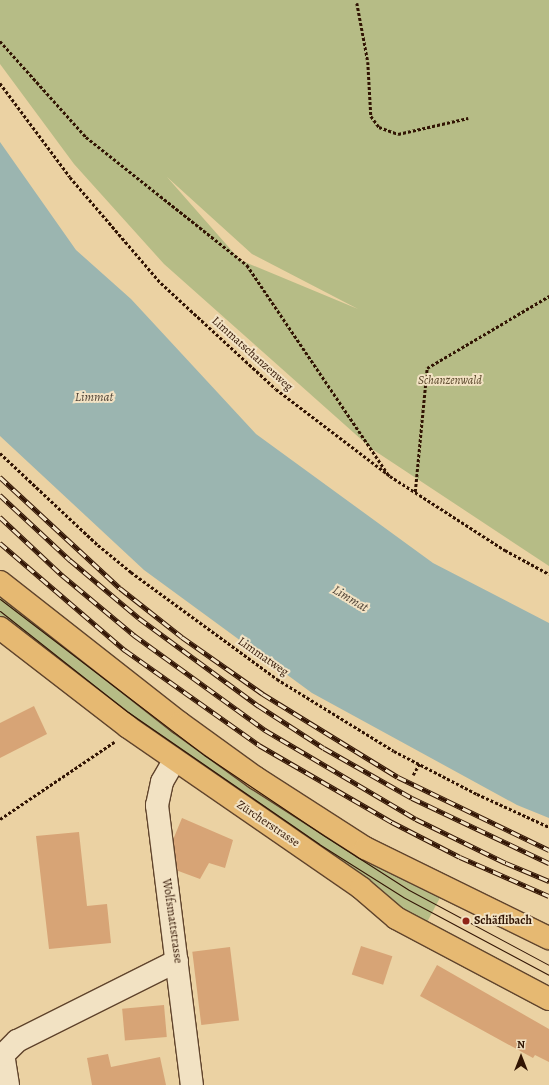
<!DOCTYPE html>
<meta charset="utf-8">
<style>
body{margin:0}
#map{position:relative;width:549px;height:1085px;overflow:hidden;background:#ebd2a3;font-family:Alegreya,serif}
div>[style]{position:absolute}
.green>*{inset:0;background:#b6bc86}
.water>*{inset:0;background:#9bb5b0}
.building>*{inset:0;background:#d7a476;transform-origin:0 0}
.path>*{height:2.5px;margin-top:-1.25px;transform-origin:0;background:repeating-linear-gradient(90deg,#321504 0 3px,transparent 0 5px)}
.roads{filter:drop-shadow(1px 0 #60442c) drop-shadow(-1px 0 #60442c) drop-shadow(0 1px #60442c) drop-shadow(0 -1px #60442c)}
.minor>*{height:22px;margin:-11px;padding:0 11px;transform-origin:11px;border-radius:11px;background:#f2e2c3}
.major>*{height:22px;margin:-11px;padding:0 11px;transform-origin:11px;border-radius:11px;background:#e6b972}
.tram>*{height:1px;margin:-0.5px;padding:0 0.5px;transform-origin:0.5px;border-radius:0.5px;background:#321504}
.rail>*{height:4.5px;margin-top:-2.25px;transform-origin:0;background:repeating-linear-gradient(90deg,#f2e2c3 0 9px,#321504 0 18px);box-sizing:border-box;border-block:1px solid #321504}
.dots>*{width:11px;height:11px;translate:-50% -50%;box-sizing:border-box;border:2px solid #f2e2c3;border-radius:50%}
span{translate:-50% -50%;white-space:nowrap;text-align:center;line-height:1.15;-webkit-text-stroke:4px #f2e2c3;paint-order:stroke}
.street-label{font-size:12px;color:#321504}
.park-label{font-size:12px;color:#5a472b;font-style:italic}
.poi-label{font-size:12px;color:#321504;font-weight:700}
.left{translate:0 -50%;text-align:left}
.water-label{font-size:13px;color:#524538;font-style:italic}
.north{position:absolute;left:501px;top:1037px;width:40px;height:40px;-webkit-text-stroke:3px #f2e2c3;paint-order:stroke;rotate:0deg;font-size:11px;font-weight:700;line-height:16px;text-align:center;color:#321504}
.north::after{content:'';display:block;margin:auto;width:14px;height:18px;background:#321504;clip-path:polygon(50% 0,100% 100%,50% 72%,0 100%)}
</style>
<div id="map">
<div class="green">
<i style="clip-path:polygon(evenodd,0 0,549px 0,549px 566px,372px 449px,164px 264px,74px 164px,0 64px,0 0,167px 177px,252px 254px,358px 309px,240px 260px,167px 177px)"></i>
<i style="clip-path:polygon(0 592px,443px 892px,425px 926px,261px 812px,0 619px)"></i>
</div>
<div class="water">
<i style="clip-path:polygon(0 142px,76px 250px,131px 299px,256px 434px,433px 563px,549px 623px,549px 818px,517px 805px,312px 693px,144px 570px,0 436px)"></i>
</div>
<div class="building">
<i style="clip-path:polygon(34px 706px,47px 734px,0 758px,0 723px)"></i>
<i style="clip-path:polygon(182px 818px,233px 840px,225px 868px,209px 863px,200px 879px,173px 869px,170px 847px)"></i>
<i style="clip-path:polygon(79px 832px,87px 906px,107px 904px,111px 943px,49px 949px,36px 836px)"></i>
<i style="left:361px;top:946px;width:33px;height:30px;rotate:18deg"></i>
<i style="left:230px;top:947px;width:74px;height:38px;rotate:83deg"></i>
<i style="clip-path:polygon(437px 965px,549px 1029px,549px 1062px,535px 1055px,533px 1058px,420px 996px)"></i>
<i style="left:164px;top:1005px;width:32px;height:42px;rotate:85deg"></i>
<i style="clip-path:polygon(108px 1054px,111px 1067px,160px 1057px,166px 1085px,92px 1085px,87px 1058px)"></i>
</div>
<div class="path">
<i style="left:357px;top:3px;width:60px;rotate:79.4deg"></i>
<i style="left:368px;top:62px;width:54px;rotate:86.8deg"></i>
<i style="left:371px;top:116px;width:14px;rotate:54deg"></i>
<i style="left:379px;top:127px;width:20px;rotate:20deg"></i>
<i style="left:398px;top:134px;width:72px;rotate:-12.9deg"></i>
<i style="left:0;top:41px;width:129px;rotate:48.1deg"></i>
<i style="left:86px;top:137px;width:206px;rotate:38.5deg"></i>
<i style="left:247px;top:265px;width:252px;rotate:56deg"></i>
<i style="left:0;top:83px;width:117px;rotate:53.3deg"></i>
<i style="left:70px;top:177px;width:140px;rotate:49.4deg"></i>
<i style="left:161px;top:283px;width:156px;rotate:42.7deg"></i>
<i style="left:276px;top:389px;width:143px;rotate:37.3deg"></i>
<i style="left:390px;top:476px;width:137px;rotate:32.8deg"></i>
<i style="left:505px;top:550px;width:50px;rotate:28.6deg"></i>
<i style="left:0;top:453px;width:134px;rotate:43.2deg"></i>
<i style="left:98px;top:545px;width:43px;rotate:39.3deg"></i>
<i style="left:131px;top:572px;width:181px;rotate:36.2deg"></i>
<i style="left:277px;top:679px;width:137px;rotate:31.6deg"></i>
<i style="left:394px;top:751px;width:93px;rotate:27.4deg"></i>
<i style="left:477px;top:794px;width:79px;rotate:24.6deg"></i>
<i style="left:415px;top:492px;width:125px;rotate:-84.5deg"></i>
<i style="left:427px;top:368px;width:142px;rotate:-30.5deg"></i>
<i style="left:413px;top:775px;width:13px;rotate:-61deg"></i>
<i style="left:0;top:819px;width:138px;rotate:-34deg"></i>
</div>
<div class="roads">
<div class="minor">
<i style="left:174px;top:761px;width:24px;rotate:120deg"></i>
<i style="left:162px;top:782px;width:24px;rotate:102deg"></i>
<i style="left:157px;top:805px;width:282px;rotate:82.9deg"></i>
<i style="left:8px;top:1085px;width:30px;rotate:-99deg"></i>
<i style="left:3px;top:1055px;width:20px;rotate:-45deg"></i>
<i style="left:17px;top:1041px;width:179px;rotate:-26.6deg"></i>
</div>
<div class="major">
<i style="left:0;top:582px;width:229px;rotate:38.1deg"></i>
<i style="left:180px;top:723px;width:94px;rotate:35.9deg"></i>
<i style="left:256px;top:778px;width:130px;rotate:32.7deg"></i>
<i style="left:365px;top:848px;width:205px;rotate:26.1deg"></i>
<i style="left:0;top:628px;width:162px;rotate:37.7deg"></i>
<i style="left:128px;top:727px;width:283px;rotate:34.6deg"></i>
<i style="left:361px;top:888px;width:46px;rotate:40.6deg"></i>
<i style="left:396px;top:918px;width:173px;rotate:27.9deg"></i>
</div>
</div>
<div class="tram">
<i style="left:0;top:599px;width:257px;rotate:37.4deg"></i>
<i style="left:204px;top:755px;width:143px;rotate:33.9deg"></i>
<i style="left:323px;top:835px;width:102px;rotate:32.6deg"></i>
<i style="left:409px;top:890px;width:159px;rotate:28.2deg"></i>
<i style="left:0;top:611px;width:163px;rotate:38.3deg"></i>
<i style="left:128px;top:712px;width:232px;rotate:34.6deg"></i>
<i style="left:319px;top:844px;width:99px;rotate:32.2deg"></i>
<i style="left:403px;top:897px;width:166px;rotate:28.1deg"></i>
</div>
<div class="rail">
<i style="left:0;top:477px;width:163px;rotate:42.8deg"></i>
<i style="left:120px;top:588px;width:79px;rotate:38.3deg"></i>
<i style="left:182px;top:637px;width:99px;rotate:35.1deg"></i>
<i style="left:263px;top:694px;width:158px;rotate:31.6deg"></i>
<i style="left:398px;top:777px;width:168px;rotate:25.8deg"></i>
<i style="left:0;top:495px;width:96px;rotate:42.9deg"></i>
<i style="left:70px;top:560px;width:90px;rotate:40deg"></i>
<i style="left:139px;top:618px;width:149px;rotate:36.3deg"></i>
<i style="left:259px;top:706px;width:77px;rotate:32.9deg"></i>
<i style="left:324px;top:748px;width:101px;rotate:29.6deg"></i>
<i style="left:412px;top:798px;width:152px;rotate:25.4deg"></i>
<i style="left:0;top:517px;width:85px;rotate:43.1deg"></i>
<i style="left:62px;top:575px;width:94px;rotate:39.8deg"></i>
<i style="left:134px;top:635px;width:162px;rotate:35.9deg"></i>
<i style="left:265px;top:730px;width:175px;rotate:30.5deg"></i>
<i style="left:416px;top:819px;width:100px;rotate:26.1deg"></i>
<i style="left:506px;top:863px;width:47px;rotate:22.7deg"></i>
<i style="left:0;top:543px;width:165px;rotate:40.6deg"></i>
<i style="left:125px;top:650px;width:164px;rotate:35.3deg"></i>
<i style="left:259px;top:745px;width:154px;rotate:30.1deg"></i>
<i style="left:392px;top:822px;width:76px;rotate:27.2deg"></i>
<i style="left:460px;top:857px;width:97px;rotate:23.7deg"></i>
</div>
<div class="dots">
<i style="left:466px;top:921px;background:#8f2418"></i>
</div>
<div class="street-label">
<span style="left:252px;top:354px;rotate:42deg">Limmatschanzenweg</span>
<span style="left:263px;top:657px;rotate:35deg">Limmatweg</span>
<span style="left:268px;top:824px;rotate:34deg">Zürcherstrasse</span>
<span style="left:172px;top:921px;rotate:82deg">Wolfsmattstrasse</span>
</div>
<div class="park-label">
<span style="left:450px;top:381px">Schanzenwald</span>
</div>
<div class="poi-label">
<span class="left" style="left:474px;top:921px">Schäflibach</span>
</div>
<div class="water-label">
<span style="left:94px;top:397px">Limmat</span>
<span style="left:350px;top:599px;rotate:31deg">Limmat</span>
</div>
<div class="north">N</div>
</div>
